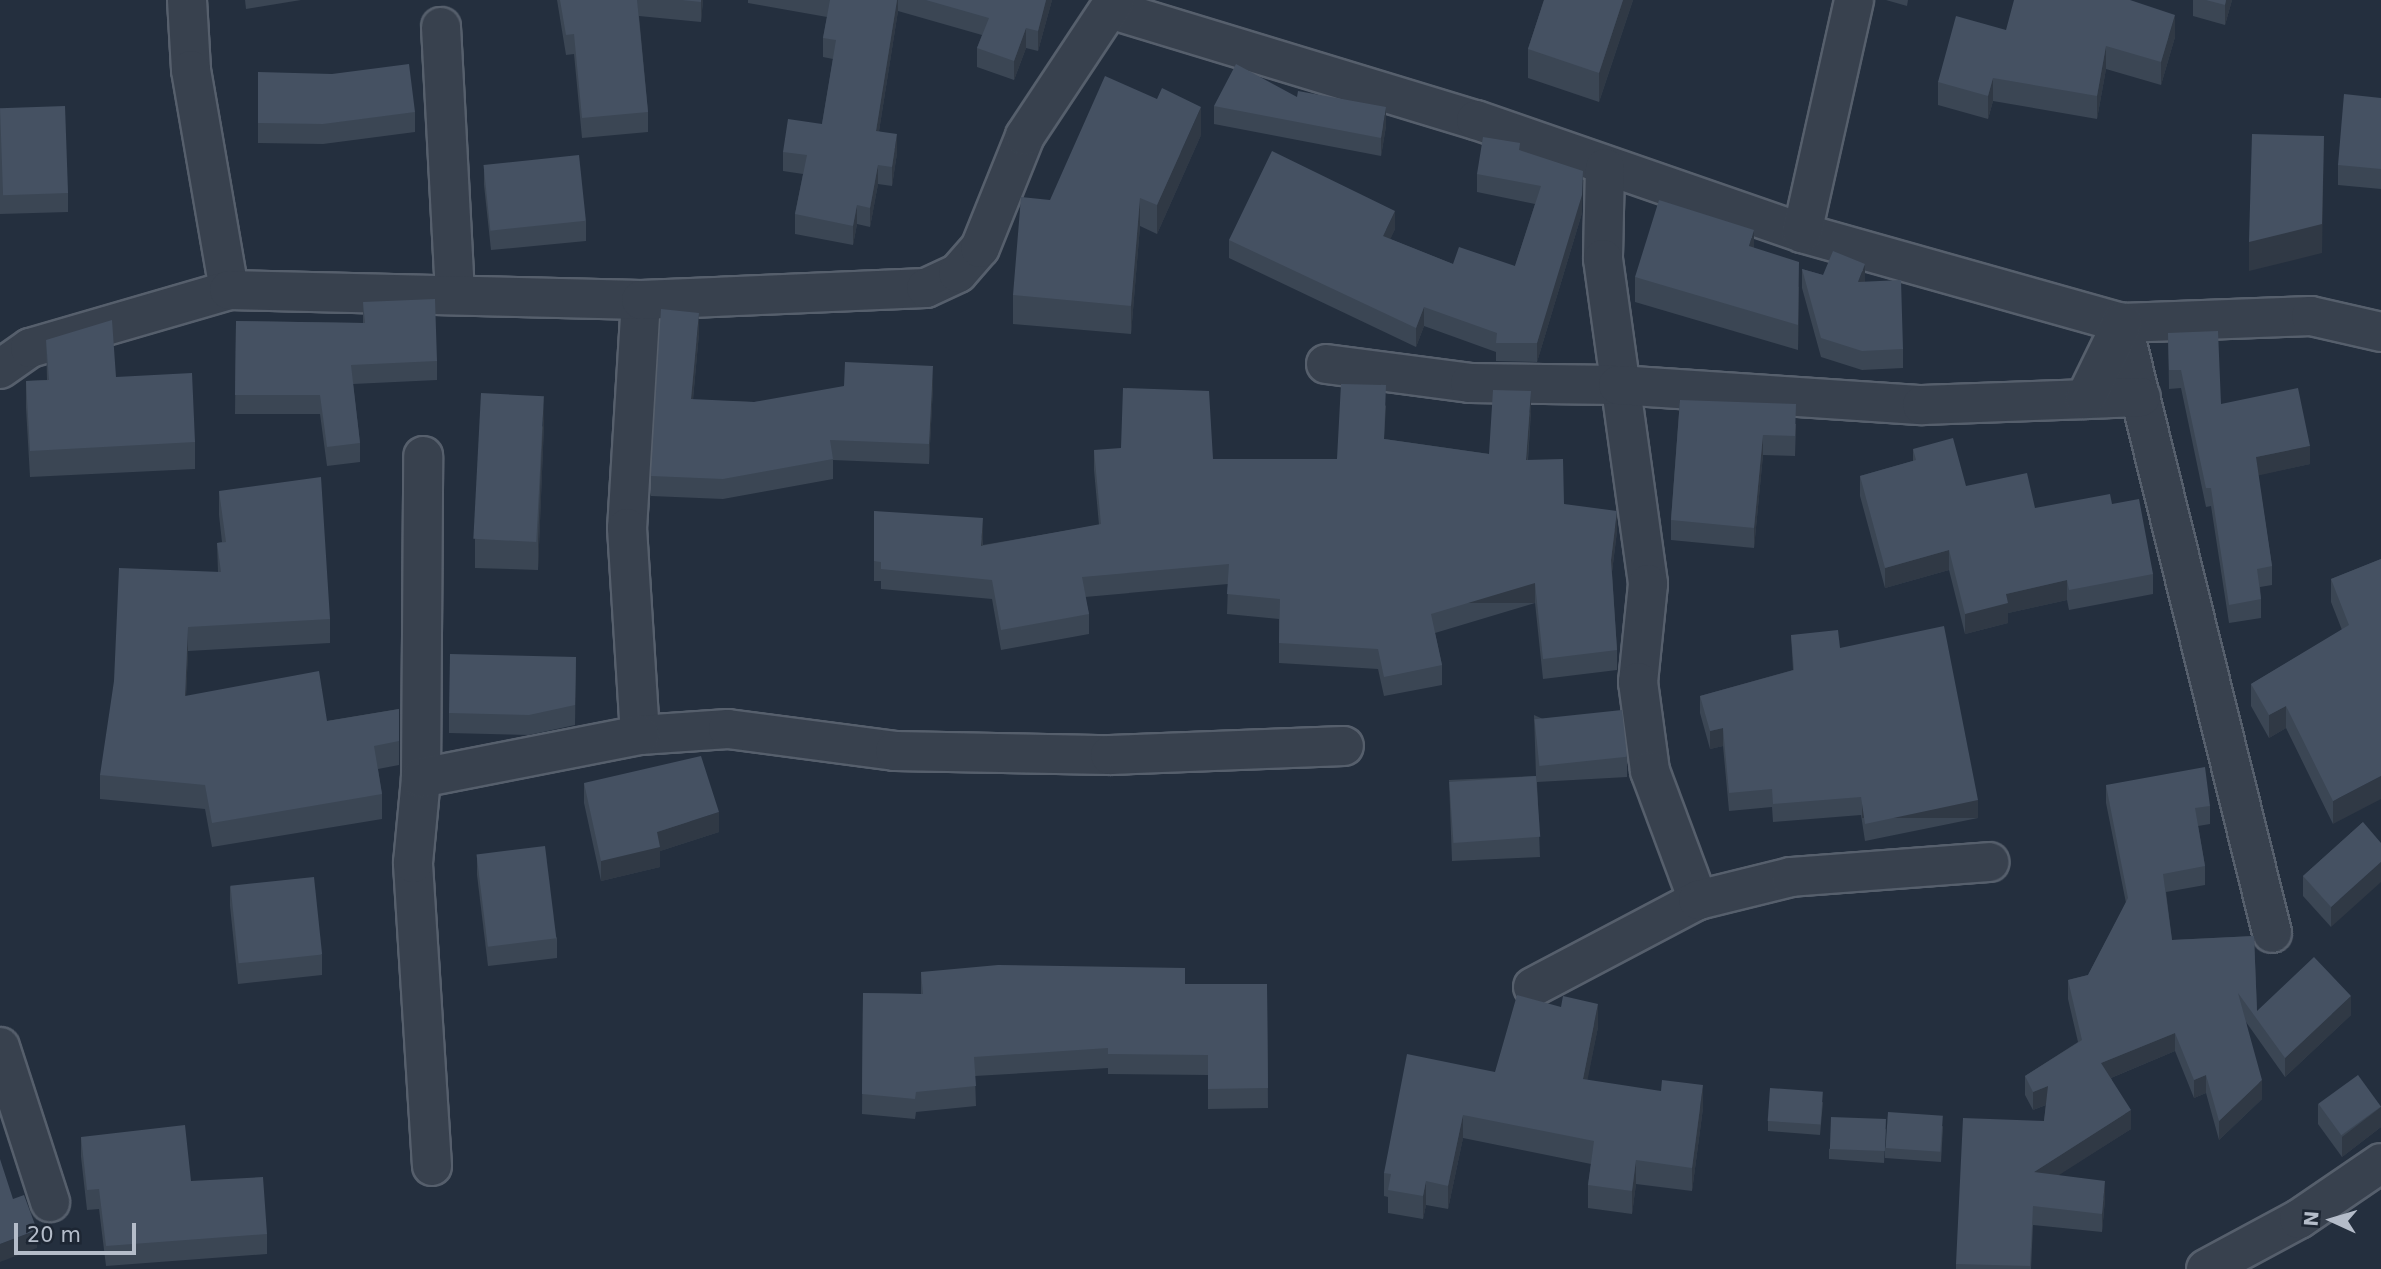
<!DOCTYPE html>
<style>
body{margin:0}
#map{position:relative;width:2381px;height:1269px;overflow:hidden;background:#242f3e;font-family:"DejaVu Sans",sans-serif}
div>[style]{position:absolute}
.roads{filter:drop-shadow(2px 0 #565f6c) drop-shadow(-2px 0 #565f6c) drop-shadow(0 2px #565f6c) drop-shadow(0 -2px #565f6c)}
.minor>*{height:38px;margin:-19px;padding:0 19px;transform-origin:19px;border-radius:19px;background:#38414e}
.wall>*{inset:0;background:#3b4654}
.shaded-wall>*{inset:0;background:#303945;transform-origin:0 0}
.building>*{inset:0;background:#455162;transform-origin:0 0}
span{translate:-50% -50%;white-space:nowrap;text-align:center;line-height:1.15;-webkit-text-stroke:5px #1d2633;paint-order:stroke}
.north{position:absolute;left:2297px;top:1185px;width:70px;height:70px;-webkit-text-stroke:5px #1d2633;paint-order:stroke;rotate:274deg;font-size:19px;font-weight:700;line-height:28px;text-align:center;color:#b4bcc9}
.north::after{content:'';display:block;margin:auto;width:24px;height:32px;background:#b4bcc9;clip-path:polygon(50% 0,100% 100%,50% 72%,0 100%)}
.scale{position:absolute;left:14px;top:1223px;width:122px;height:32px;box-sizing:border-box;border:4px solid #b4bcc9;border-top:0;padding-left:9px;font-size:21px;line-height:24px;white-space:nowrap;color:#b4bcc9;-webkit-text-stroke:5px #1d2633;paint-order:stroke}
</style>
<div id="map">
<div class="roads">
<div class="minor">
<i style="left:187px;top:0;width:70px;rotate:86.7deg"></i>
<i style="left:191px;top:70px;width:223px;rotate:80.2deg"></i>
<i style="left:1110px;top:9px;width:382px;rotate:16.9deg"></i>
<i style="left:1476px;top:120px;width:345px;rotate:19.1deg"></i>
<i style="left:1802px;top:233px;width:332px;rotate:15.7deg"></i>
<i style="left:2122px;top:323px;width:189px;rotate:-2.1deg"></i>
<i style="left:2311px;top:316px;width:72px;rotate:12.9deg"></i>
<i style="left:441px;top:27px;width:266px;rotate:87deg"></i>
<i style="left:1605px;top:168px;width:91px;rotate:91.3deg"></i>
<i style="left:1603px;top:259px;width:328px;rotate:82.1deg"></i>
<i style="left:1648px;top:584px;width:99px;rotate:95.8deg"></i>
<i style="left:1638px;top:682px;width:90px;rotate:82.3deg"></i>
<i style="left:1650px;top:771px;width:138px;rotate:69.6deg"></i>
<i style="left:1802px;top:233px;width:239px;rotate:-77.4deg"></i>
<i style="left:641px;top:300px;width:228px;rotate:93.5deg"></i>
<i style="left:627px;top:528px;width:207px;rotate:86.4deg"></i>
<i style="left:640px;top:735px;width:88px;rotate:-3.9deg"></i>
<i style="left:728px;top:729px;width:168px;rotate:7.5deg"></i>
<i style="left:895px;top:751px;width:215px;rotate:1.1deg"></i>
<i style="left:1110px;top:755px;width:234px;rotate:-2.2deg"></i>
<i style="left:2122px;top:323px;width:628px;rotate:76.18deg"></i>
<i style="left:1326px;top:364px;width:145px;rotate:7.5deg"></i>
<i style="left:1470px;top:383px;width:148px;rotate:0.8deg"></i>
<i style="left:1618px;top:385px;width:305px;rotate:3.8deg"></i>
<i style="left:1922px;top:405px;width:219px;rotate:-2.1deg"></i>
<i style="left:0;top:369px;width:37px;rotate:-35deg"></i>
<i style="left:30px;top:348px;width:207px;rotate:-16.2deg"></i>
<i style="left:229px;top:290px;width:412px;rotate:1.4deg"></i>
<i style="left:641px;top:300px;width:285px;rotate:-2.4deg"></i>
<i style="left:926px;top:288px;width:35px;rotate:-25deg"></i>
<i style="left:958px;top:273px;width:33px;rotate:-49deg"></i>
<i style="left:980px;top:248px;width:121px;rotate:-68.1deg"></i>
<i style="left:1025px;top:136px;width:163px;rotate:-56.5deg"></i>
<i style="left:2085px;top:399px;width:85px;rotate:-64deg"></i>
<i style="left:421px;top:778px;width:322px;rotate:-89.6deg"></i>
<i style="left:1533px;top:987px;width:187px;rotate:-27.8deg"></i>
<i style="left:1698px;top:900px;width:96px;rotate:-13.9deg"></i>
<i style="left:1791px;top:877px;width:199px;rotate:-4.3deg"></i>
<i style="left:0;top:1047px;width:163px;rotate:72.1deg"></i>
<i style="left:432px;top:1166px;width:304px;rotate:-93.6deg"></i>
<i style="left:413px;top:863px;width:85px;rotate:-84.6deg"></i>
<i style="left:421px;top:778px;width:223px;rotate:-11.1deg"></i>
<i style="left:2206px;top:1269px;width:106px;rotate:-28.3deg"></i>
<i style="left:2299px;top:1219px;width:99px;rotate:-34.3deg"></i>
</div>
</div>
<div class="wall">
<i style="clip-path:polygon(245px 0,301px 0,246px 9px)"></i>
<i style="clip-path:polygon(557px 0,703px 0,701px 22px,639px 16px,648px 112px,648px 132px,582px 138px,574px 54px,566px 55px)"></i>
<i style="clip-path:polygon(748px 0,1052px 0,1038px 51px,1026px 48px,1014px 80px,977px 67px,977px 48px,982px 35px,898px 11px,879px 131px,897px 153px,892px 186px,878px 184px,870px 227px,857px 224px,853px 245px,795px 234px,795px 214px,803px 174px,783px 171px,783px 152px,822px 124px,833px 59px,823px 57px,823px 38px,827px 17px,748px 3px)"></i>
<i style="clip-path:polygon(1544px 0,1633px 0,1599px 102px,1528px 78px,1528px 49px)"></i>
<i style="clip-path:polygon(1886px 0,1908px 0,1907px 6px)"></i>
<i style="clip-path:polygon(2193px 0,2232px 0,2225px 25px,2193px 16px)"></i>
<i style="clip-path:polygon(2006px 30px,2175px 37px,2161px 85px,2106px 69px,2097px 119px,1993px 101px,1988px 119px,1938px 105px,1938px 82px)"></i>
<i style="clip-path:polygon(258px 72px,415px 112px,415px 132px,323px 144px,258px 143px)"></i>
<i style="clip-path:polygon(1297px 97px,1386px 126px,1381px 156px,1214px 124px,1214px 106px)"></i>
<i style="clip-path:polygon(2381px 98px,2381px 189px,2338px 185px,2338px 165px)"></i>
<i style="clip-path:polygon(0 108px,68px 193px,68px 212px,0 214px)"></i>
<i style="clip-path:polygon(1201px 135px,1157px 234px,1140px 226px,1131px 334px,1013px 324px,1013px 295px)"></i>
<i style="clip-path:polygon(1520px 150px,1582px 213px,1537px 362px,1496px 361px,1496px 352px,1424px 326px,1416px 347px,1229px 258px,1229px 240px,1395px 229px,1390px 239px,1453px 264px,1515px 266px,1535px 204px,1477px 192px,1477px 174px)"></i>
<i style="clip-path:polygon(484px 165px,586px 221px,586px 241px,491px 250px,484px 185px)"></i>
<i style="clip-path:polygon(1802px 269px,1823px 275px,1865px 282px,1903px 349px,1903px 368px,1862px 370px,1821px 357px,1802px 288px)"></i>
<i style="clip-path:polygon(1635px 277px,1799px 287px,1798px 350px,1635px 302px)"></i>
<i style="clip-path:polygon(363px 302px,437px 361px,437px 380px,353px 384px,360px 443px,360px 462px,327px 466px,320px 414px,235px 414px,236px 321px,363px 323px)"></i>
<i style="clip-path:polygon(699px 333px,693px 400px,754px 402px,933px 386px,929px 464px,833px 460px,833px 479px,723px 499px,651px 496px,651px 476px)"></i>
<i style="clip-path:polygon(2168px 333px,2221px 404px,2310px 464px,2258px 475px,2272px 566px,2272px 585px,2260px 587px,2261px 599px,2261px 618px,2229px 623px,2211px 506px,2206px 507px,2181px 388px,2169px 389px)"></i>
<i style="clip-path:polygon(46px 340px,116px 377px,195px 442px,195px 469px,30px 477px,26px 408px,26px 381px,47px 380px)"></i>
<i style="clip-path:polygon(1680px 400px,1796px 424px,1795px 456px,1763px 455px,1754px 548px,1671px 540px,1671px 520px)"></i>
<i style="clip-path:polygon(1386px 405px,1384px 439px,1489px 454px,1531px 411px,1528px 460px,1564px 504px,1617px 531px,1612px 572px,1617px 650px,1617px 670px,1543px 679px,1535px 603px,1435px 633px,1442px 665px,1442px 685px,1384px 696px,1378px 669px,1279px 663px,1279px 619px,1227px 614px,1228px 584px,1085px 597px,1089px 614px,1089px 634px,1001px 650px,992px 599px,881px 589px,881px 581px,874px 581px,874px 511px,983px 538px,983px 545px,1099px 525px,1094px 470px,1094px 450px,1213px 459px,1337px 459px)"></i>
<i style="clip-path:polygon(544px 424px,538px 570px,475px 568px,475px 539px)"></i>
<i style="clip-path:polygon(1913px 449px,1966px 486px,2035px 508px,2112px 504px,2153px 574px,2153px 594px,2069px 610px,2067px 600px,2008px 613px,2008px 623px,1965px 634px,1949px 570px,1885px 588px,1860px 496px,1860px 476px,1913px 461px)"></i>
<i style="clip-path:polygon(219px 491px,330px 619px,330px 643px,188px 651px,186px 696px,327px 721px,399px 709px,399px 765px,378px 769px,382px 794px,382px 819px,212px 847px,205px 809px,100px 799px,100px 775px,218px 572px,217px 543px,222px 542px,219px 515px)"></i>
<i style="clip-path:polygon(2381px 559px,2333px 824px,2286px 728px,2269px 738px,2251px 706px,2251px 684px,2342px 630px,2331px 602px,2331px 579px)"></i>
<i style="clip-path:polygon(1791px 635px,1840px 648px,1978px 818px,1865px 841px,1861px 815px,1773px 822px,1772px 807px,1729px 811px,1723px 746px,1710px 749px,1700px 713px,1700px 696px,1793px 670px)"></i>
<i style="clip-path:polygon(576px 657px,575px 725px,529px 735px,449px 733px,449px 713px)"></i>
<i style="clip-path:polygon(1534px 715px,1627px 757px,1627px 777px,1537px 782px,1540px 857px,1452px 861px,1449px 780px,1536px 776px)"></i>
<i style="clip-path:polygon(584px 783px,719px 832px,660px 851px,660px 867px,601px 881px,584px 803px)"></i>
<i style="clip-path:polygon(2106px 785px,2210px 806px,2210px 824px,2198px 826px,2205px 866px,2205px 885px,2166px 892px,2172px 940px,2254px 936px,2257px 1011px,2351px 1015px,2285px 1077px,2246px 1022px,2262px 1099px,2219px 1140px,2206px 1093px,2194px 1098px,2175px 1051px,2111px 1078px,2131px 1129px,2058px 1175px,2105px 1199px,2102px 1232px,2033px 1225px,2031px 1269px,1956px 1269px,1956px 1264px,2044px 1121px,2046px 1105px,2033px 1110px,2025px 1095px,2025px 1076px,2078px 1042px,2068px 999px,2068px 980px,2088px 975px,2126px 903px,2106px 803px)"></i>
<i style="clip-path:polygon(2363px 822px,2331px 927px,2303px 896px,2303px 876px)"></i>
<i style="clip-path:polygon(477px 855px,557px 938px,557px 958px,488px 966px,477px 875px)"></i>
<i style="clip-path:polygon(230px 886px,322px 955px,322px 975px,238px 984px,230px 906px)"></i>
<i style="clip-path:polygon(921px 972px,1185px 984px,1267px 984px,1268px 1108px,1208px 1109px,1208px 1075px,1108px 1074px,1108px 1068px,975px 1076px,976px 1106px,916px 1112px,915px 1119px,862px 1114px,863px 993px,921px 994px)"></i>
<i style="clip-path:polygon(1561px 1007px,1598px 1027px,1587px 1080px,1703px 1108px,1692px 1191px,1636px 1184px,1632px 1214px,1588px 1208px,1588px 1185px,1591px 1164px,1463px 1138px,1448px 1209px,1426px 1205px,1423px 1219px,1388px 1213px,1388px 1197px,1384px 1196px,1384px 1173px,1495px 1072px)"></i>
<i style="clip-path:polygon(1823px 1102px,1820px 1135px,1768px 1131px,1768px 1121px)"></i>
<i style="clip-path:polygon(2318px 1104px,2381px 1106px,2381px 1127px,2342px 1157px,2318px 1124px)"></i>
<i style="clip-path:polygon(1943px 1126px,1941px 1162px,1885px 1158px,1885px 1148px)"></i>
<i style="clip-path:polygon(1886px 1129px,1884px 1163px,1829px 1159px,1829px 1149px)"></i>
<i style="clip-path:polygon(81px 1137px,191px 1181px,267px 1234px,267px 1254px,106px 1266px,99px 1209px,87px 1210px,81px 1157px)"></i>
</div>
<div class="shaded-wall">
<i style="clip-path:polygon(701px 0,703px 0,701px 22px)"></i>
<i style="clip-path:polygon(897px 0,898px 0,898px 11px,876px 150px,876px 131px)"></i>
<i style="clip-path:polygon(1046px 0,1052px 0,1038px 51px,1038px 31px)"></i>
<i style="clip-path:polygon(1623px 0,1633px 0,1599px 102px,1599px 73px)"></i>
<i style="clip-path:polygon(2226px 0,2232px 0,2225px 25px,2225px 5px)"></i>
<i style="clip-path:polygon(2175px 15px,2175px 37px,2161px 85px,2161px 62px)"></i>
<i style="clip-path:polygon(1026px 28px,1026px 48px,1014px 80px,1014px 61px)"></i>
<i style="clip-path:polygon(2106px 46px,2106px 69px,2097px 119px,2097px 96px)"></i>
<i style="clip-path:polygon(1993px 78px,1993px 101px,1988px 119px,1988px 96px)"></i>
<i style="clip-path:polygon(1201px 107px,1201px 135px,1157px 234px,1157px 205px)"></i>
<i style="clip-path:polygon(1386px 107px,1386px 126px,1381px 156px,1381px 138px)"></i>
<i style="clip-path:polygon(897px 134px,897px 153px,892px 186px,892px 167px)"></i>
<i style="clip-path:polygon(2324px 136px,2322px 253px,2249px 271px,2249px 242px)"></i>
<i style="clip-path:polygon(878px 165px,878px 184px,870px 227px,870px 208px)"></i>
<i style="clip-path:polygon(1583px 171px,1582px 213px,1537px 362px,1537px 343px)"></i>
<i style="clip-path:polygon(1140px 198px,1140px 226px,1131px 334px,1131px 306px)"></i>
<i style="clip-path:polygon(857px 205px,857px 224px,853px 245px,853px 226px)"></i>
<i style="clip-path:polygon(1395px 211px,1395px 229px,1383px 255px,1383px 236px)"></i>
<i style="clip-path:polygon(1754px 230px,1754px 254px,1749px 246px)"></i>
<i style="clip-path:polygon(1799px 262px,1799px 287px,1798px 350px,1798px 325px)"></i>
<i style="clip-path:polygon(1865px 264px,1865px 283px,1858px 282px)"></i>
<i style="clip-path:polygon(1424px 307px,1424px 326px,1416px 347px,1416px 328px)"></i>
<i style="clip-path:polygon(699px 313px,699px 333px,691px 419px,691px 399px)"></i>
<i style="clip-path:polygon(933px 366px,933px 386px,929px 464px,929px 444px)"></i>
<i style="clip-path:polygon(1531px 391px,1531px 411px,1526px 480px,1526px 460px)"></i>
<i style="clip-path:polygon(544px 396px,544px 424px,538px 570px,538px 541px)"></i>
<i style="clip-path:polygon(1763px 435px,1763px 455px,1754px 548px,1754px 528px)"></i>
<i style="clip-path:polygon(2310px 446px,2310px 464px,2256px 476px,2256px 457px)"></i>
<i style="clip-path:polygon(1617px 511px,1617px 531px,1611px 580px,1611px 560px)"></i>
<i style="clip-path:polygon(983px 518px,983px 538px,981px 566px,981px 546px)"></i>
<i style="clip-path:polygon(1949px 550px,1949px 570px,1885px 588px,1885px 568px)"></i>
<i style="clip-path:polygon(2067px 580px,2067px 600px,2008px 613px,2008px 623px,1965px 634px,1965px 614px,2006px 594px)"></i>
<i style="left:1535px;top:583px;width:20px;height:109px;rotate:90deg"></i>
<i style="clip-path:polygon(188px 627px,188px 651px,185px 720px,185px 696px)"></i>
<i style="clip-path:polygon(2286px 706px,2286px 728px,2269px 738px,2269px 715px)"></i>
<i style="clip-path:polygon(1723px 728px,1723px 746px,1710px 749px,1710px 731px)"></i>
<i style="clip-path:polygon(2381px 776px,2381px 799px,2333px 824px,2333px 801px)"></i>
<i style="left:1978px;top:800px;width:18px;height:116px;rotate:90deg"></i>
<i style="clip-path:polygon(719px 812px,719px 832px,660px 851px,660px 867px,601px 881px,601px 861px,657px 832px)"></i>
<i style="clip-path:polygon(2381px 862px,2381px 882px,2331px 927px,2331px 907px)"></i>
<i style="clip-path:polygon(2351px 996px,2351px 1015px,2285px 1077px,2285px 1058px)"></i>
<i style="clip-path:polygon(1598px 1004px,1598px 1027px,1583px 1103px,1583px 1079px)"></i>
<i style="clip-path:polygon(2175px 1033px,2175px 1051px,2101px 1082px,2101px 1063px)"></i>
<i style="clip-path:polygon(2206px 1075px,2206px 1093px,2194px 1098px,2194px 1080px)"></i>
<i style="clip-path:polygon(2262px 1080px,2262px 1099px,2219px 1140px,2219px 1121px)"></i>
<i style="clip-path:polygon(1703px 1085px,1703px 1108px,1692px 1191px,1692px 1168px)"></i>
<i style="clip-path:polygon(2048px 1086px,2048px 1104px,2033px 1110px,2033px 1092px)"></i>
<i style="clip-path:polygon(2381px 1107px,2381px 1127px,2342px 1157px,2342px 1137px)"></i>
<i style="clip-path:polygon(2131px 1110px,2131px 1129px,2034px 1191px,2034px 1172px)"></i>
<i style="clip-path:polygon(1463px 1115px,1463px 1138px,1448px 1209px,1448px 1186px)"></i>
<i style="clip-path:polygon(1636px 1160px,1636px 1184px,1632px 1214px,1632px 1191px)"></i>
<i style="clip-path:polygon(1426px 1181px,1426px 1205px,1423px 1219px,1423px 1196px)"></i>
<i style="clip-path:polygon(2105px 1181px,2105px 1199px,2102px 1232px,2102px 1214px)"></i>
<i style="clip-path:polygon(37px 1230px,37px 1248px,0 1262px,0 1244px)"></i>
</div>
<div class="building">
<i style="clip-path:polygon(560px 0,637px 0,648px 112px,582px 118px,574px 34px,566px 35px)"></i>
<i style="clip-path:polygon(682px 0,701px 0,701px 2px)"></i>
<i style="clip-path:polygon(830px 0,897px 0,876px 131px,897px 134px,892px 167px,878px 165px,870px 208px,857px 205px,853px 226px,795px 214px,807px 155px,783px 152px,788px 119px,822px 124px,836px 40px,823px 38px)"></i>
<i style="clip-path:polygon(926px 0,1046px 0,1038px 31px,1026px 28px,1014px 61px,977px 48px,989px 18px)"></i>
<i style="clip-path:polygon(1544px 0,1623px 0,1599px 73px,1528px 49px)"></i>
<i style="clip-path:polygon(2014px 0,2130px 0,2175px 15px,2161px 62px,2106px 46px,2097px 96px,1993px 78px,1988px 96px,1938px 82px,1956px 16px,2006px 30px)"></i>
<i style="clip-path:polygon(2206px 0,2226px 0,2225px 5px)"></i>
<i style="clip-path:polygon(409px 64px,415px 112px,323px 124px,258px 123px,258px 72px,332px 74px)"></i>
<i style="clip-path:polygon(1236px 64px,1297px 97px,1298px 91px,1386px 107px,1381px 138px,1214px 106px)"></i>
<i style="clip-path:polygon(1105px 76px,1157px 99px,1162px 88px,1201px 107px,1157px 205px,1140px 198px,1131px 306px,1013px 295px,1021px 197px,1050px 200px)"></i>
<i style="clip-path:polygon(2344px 94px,2381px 98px,2381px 169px,2338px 165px)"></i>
<i style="left:65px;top:106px;width:87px;height:65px;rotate:88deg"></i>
<i style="clip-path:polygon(2252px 134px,2324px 136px,2322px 224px,2249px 242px)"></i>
<i style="clip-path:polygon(1483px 137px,1520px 143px,1519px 150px,1583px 171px,1582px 195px,1537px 343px,1496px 343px,1497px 333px,1424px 307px,1416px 328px,1229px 240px,1272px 151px,1395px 211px,1383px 236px,1453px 264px,1459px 247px,1515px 266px,1541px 186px,1477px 174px)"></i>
<i style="left:579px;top:155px;width:66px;height:96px;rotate:84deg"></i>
<i style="clip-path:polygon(1659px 200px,1754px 230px,1749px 246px,1799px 262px,1798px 325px,1635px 277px)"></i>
<i style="clip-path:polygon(1833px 251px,1865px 264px,1858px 282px,1901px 280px,1903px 349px,1862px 351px,1821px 338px,1802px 269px,1823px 275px)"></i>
<i style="clip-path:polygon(435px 299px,437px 361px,351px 365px,360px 443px,327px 447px,320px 395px,235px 395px,236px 321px,365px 323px,363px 302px)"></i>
<i style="clip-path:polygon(661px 309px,699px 313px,691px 399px,754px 402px,844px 386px,845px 362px,933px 366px,929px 444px,830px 440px,833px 459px,723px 479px,651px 476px)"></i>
<i style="clip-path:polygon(112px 320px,116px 377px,192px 373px,195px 442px,30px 451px,26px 381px,49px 380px,46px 340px)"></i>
<i style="clip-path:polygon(2218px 331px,2221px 404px,2298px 388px,2310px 446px,2256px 457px,2272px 566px,2257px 569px,2261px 599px,2229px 605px,2211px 488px,2206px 488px,2181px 370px,2169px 370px,2168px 333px)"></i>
<i style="clip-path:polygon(1341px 384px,1386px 385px,1384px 439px,1489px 454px,1493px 390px,1531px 391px,1526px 460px,1563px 459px,1564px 504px,1617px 511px,1611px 560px,1617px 650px,1543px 659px,1535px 583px,1431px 614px,1442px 665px,1384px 677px,1378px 649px,1279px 643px,1280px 599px,1227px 594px,1229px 564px,1082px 577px,1089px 614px,1001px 630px,992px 580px,881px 569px,881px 562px,874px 561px,874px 511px,983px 518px,981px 546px,1101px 524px,1094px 450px,1121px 448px,1123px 388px,1209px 391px,1213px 459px,1337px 459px)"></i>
<i style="left:481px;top:393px;width:63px;height:146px;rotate:3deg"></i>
<i style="clip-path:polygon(1680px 400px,1796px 404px,1795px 436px,1763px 435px,1754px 528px,1671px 520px)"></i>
<i style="clip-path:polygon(1953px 438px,1966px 486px,2027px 473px,2035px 508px,2110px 494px,2112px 504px,2139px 499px,2153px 574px,2069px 590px,2067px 580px,2006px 594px,2008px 603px,1965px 614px,1949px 550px,1885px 568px,1860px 476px,1916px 460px,1913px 449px)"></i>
<i style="clip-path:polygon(321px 477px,330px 619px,188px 627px,185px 696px,319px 671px,327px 721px,399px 709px,399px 741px,374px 746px,382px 794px,212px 823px,205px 785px,100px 775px,114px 681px,119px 568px,221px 572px,217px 543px,226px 542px,219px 491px)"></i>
<i style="clip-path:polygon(2381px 559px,2381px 776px,2333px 801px,2286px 706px,2269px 715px,2251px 684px,2349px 625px,2331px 579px)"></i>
<i style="clip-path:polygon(1944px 626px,1978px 800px,1865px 824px,1861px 797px,1773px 804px,1772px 789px,1729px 793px,1723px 728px,1710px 731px,1700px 696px,1794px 670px,1791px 635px,1838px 630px,1840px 648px)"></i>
<i style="clip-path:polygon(450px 654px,576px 657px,575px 705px,529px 715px,449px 713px)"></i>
<i style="left:1622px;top:710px;width:47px;height:88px;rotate:84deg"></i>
<i style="clip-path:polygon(701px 756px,719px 812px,657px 832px,660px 847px,601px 861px,584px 783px)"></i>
<i style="clip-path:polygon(2205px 767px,2210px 806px,2195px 808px,2205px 866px,2163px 874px,2172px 940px,2254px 936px,2257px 1011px,2314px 957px,2351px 996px,2285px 1058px,2238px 993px,2262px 1080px,2219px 1121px,2206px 1075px,2194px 1080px,2175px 1033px,2101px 1063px,2131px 1110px,2034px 1172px,2105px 1181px,2102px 1214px,2033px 1206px,2030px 1266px,1956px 1264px,1963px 1118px,2044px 1121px,2048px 1086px,2033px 1092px,2025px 1076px,2082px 1040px,2068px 980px,2088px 975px,2128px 898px,2106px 785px)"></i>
<i style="left:1536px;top:776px;width:61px;height:87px;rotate:86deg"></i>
<i style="clip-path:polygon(2363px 822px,2381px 843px,2381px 862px,2331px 907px,2303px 876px)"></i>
<i style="left:545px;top:846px;width:93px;height:69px;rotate:83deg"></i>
<i style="left:314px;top:877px;width:78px;height:84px;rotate:84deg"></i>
<i style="clip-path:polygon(998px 965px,1185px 968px,1185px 984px,1267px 984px,1268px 1088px,1208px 1089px,1208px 1055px,1108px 1054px,1108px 1048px,974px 1057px,976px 1086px,916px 1092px,915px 1099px,862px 1094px,863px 993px,923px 994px,921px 972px)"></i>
<i style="clip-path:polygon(1517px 995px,1561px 1007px,1563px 996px,1598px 1004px,1583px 1079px,1661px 1091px,1662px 1080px,1703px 1085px,1692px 1168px,1636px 1160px,1632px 1191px,1588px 1185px,1594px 1141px,1463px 1115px,1448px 1186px,1426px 1181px,1423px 1196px,1388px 1190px,1391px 1174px,1384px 1173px,1407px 1054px,1495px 1072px)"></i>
<i style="left:2358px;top:1075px;width:39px;height:49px;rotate:54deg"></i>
<i style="left:1770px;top:1088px;width:53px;height:33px;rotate:4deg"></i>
<i style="left:1888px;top:1112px;width:55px;height:36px;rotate:4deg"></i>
<i style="left:1831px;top:1117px;width:55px;height:32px;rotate:2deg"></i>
<i style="clip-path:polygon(185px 1125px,191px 1181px,263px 1177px,267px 1234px,106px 1246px,99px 1189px,87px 1190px,81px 1137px)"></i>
<i style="clip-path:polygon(0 1159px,13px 1199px,24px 1195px,37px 1230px,0 1244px)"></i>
</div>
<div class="north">N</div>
<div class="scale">20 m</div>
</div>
